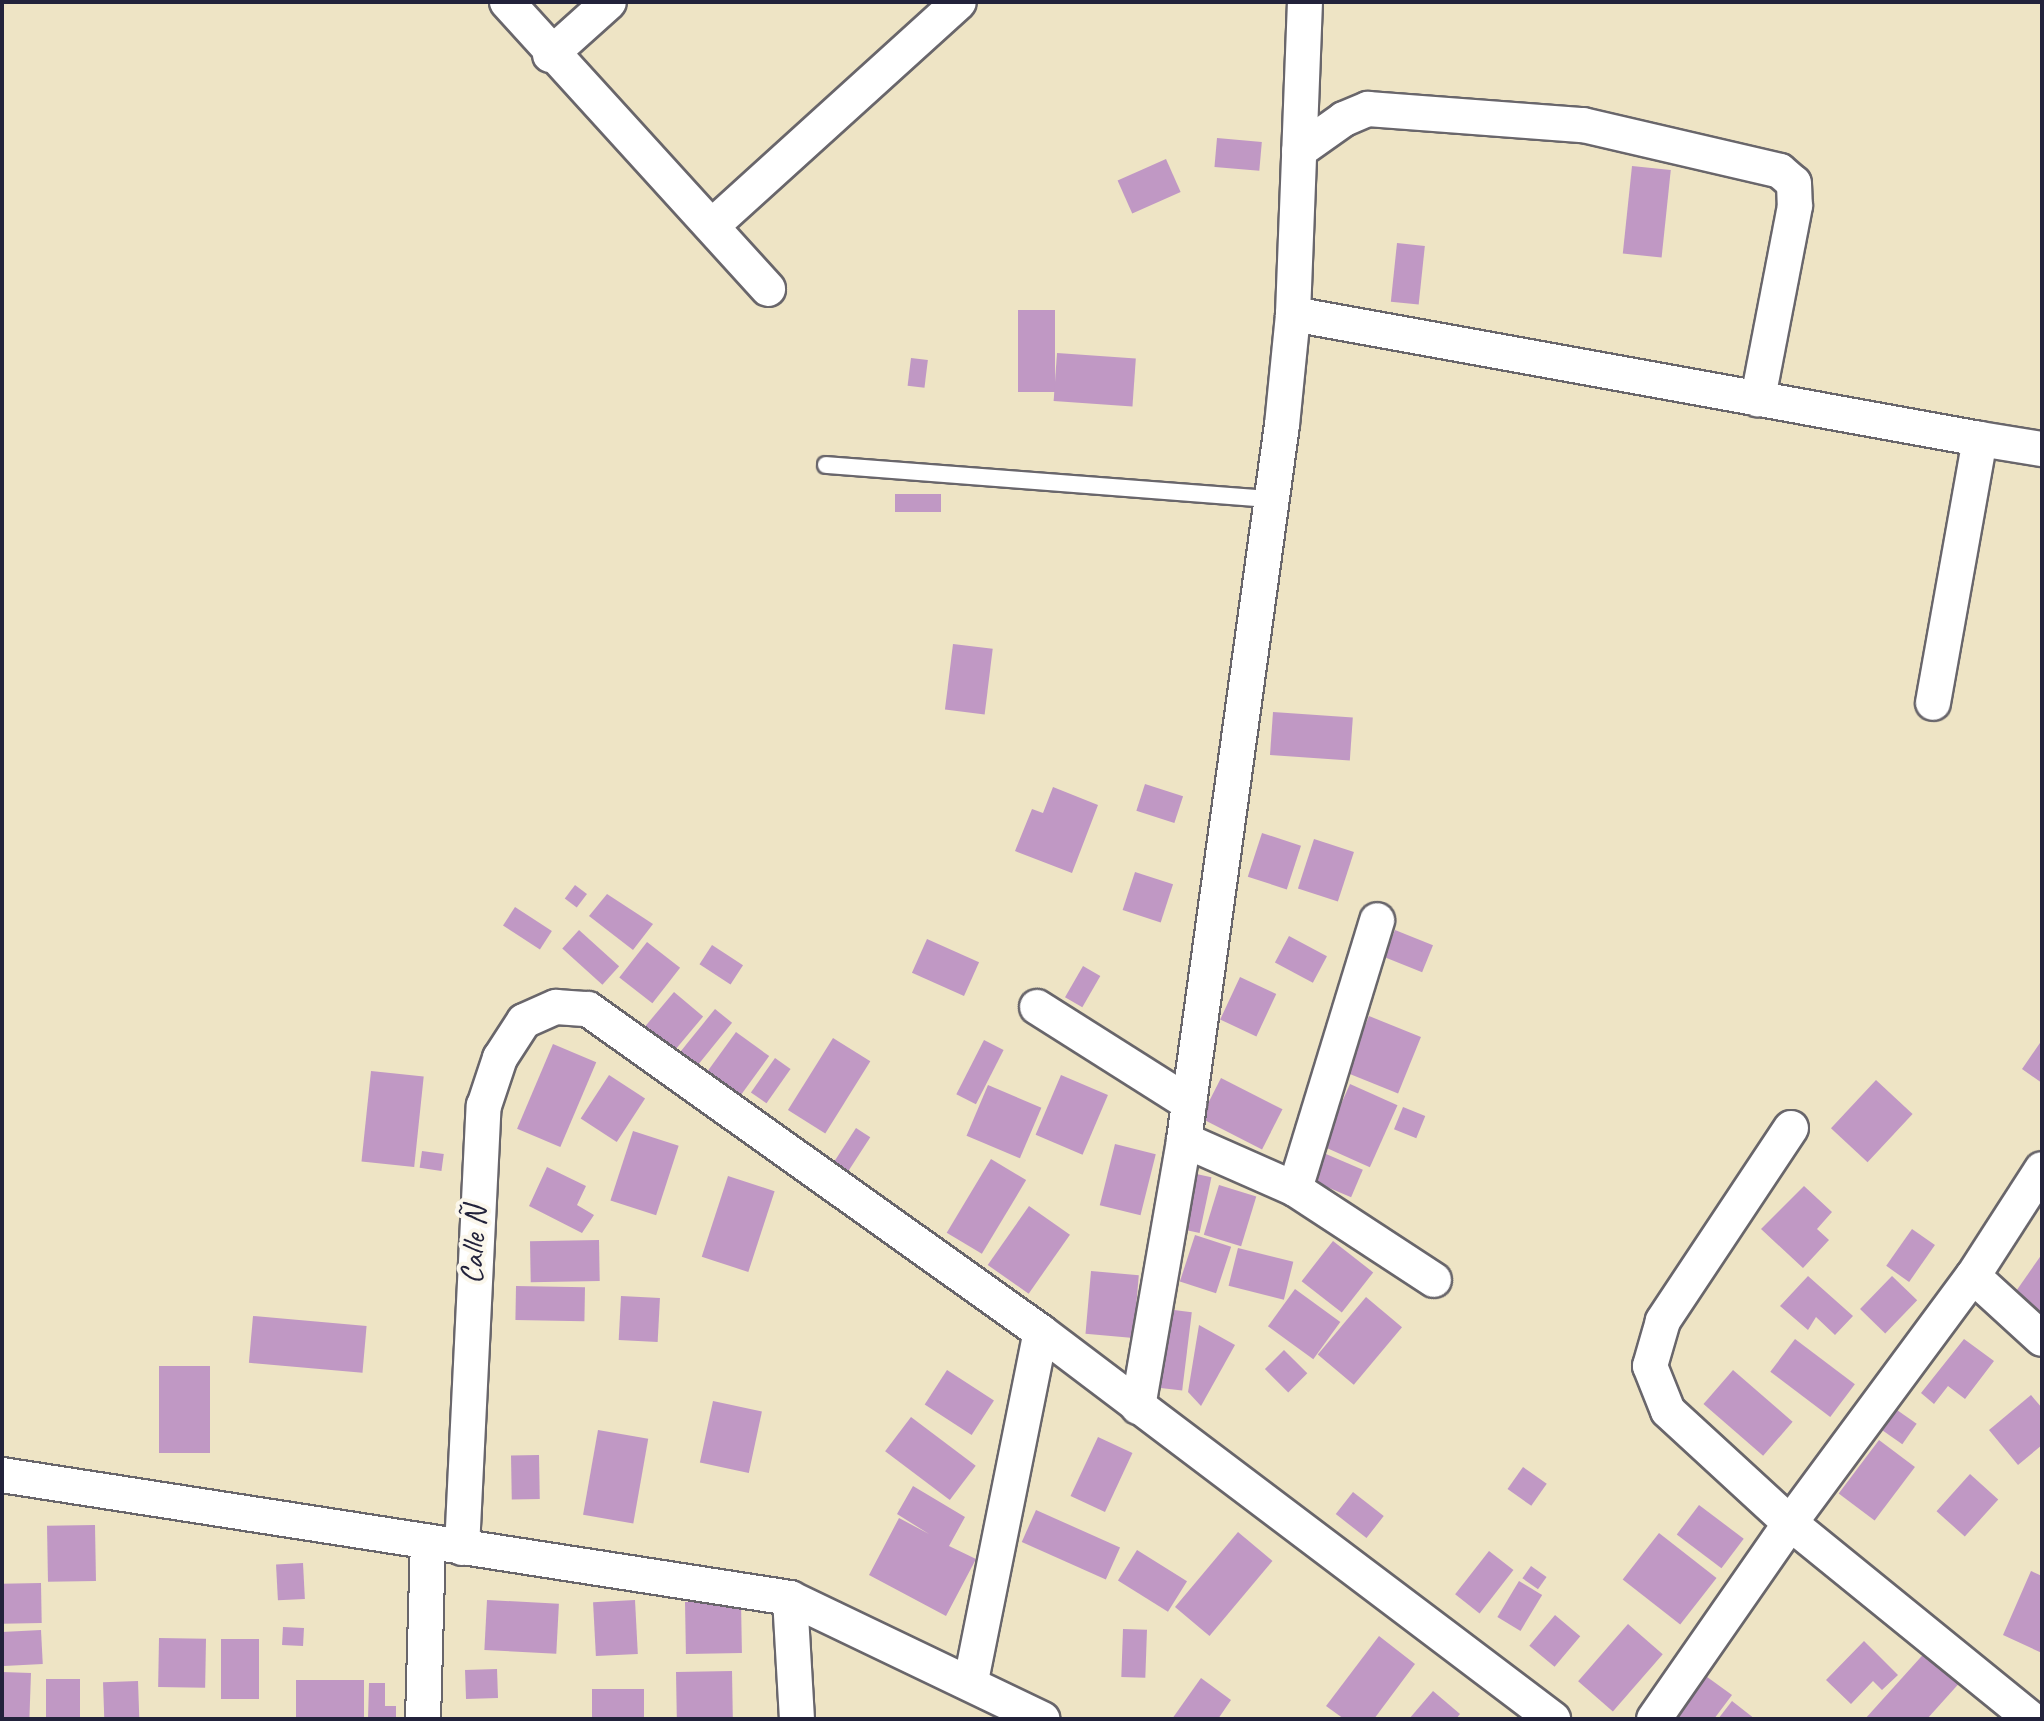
<!DOCTYPE html>
<meta charset="utf-8">
<style>
body{margin:0}
#map{position:relative;width:2044px;height:1721px;overflow:hidden;background:#eee4c5;font-family:Caveat,sans-serif}
div>[style]{position:absolute}
.building>*{inset:0;background:#c098c4;transform-origin:0 0}
.roads{filter:drop-shadow(2px 0 #69666b) drop-shadow(-2px 0 #69666b) drop-shadow(0 2px #69666b) drop-shadow(0 -2px #69666b)}
.lane>*{height:16px;margin:-8px;padding:0 8px;transform-origin:8px;border-radius:8px;background:#fff}
.street>*{height:34px;margin:-17px;padding:0 17px;transform-origin:17px;border-radius:17px;background:#fff}
span{translate:-50% -50%;white-space:nowrap;text-align:center;line-height:1.15;-webkit-text-stroke:8px #fbf7ec;paint-order:stroke}
.street-label{font-size:32px;color:#22223b}
.frame{position:absolute;inset:0;border:4px solid #22223b;pointer-events:none}
</style>
<div id="map">
<div class="building">
<i style="left:1217px;top:138px;width:45px;height:29px;rotate:5deg"></i>
<i style="left:1166px;top:159px;width:36px;height:53px;rotate:66deg"></i>
<i style="left:1632px;top:166px;width:39px;height:88px;rotate:6deg"></i>
<i style="left:1397px;top:243px;width:28px;height:59px;rotate:6deg"></i>
<i style="left:1018px;top:310px;width:37px;height:82px"></i>
<i style="left:1057px;top:353px;width:79px;height:48px;rotate:4deg"></i>
<i style="left:911px;top:358px;width:17px;height:28px;rotate:7deg"></i>
<i style="left:895px;top:494px;width:46px;height:18px"></i>
<i style="left:953px;top:644px;width:40px;height:66px;rotate:7deg"></i>
<i style="left:1273px;top:712px;width:80px;height:43px;rotate:4deg"></i>
<i style="left:1145px;top:784px;width:40px;height:28px;rotate:18deg"></i>
<i style="clip-path:polygon(1053px 787px,1098px 805px,1072px 873px,1015px 851px,1032px 809px,1043px 813px)"></i>
<i style="left:1262px;top:833px;width:41px;height:46px;rotate:18deg"></i>
<i style="left:1314px;top:839px;width:42px;height:52px;rotate:18deg"></i>
<i style="left:1135px;top:872px;width:40px;height:40px;rotate:18deg"></i>
<i style="left:575px;top:885px;width:15px;height:17px;rotate:37deg"></i>
<i style="clip-path:polygon(607px 894px,653px 924px,633px 950px,589px 916px)"></i>
<i style="left:515px;top:907px;width:44px;height:22px;rotate:33deg"></i>
<i style="left:579px;top:930px;width:54px;height:25px;rotate:42deg"></i>
<i style="left:1395px;top:930px;width:41px;height:29px;rotate:22deg"></i>
<i style="left:1289px;top:936px;width:43px;height:30px;rotate:28deg"></i>
<i style="left:927px;top:939px;width:57px;height:37px;rotate:24deg"></i>
<i style="left:647px;top:942px;width:42px;height:45px;rotate:38deg"></i>
<i style="left:712px;top:945px;width:37px;height:23px;rotate:33deg"></i>
<i style="left:1083px;top:966px;width:20px;height:36px;rotate:30deg"></i>
<i style="left:1240px;top:977px;width:40px;height:47px;rotate:25deg"></i>
<i style="left:674px;top:992px;width:38px;height:44px;rotate:40deg"></i>
<i style="left:715px;top:1009px;width:22px;height:55px;rotate:39deg"></i>
<i style="left:1369px;top:1016px;width:56px;height:61px;rotate:22deg"></i>
<i style="left:736px;top:1032px;width:41px;height:49px;rotate:36deg"></i>
<i style="left:833px;top:1038px;width:44px;height:85px;rotate:32deg"></i>
<i style="left:984px;top:1040px;width:22px;height:61px;rotate:27deg"></i>
<i style="clip-path:polygon(2042px 1040px,2042px 1083px,2022px 1069px)"></i>
<i style="left:553px;top:1044px;width:47px;height:92px;rotate:23deg"></i>
<i style="left:775px;top:1058px;width:19px;height:42px;rotate:35deg"></i>
<i style="left:371px;top:1071px;width:53px;height:91px;rotate:6deg"></i>
<i style="left:609px;top:1075px;width:43px;height:52px;rotate:33deg"></i>
<i style="left:1061px;top:1075px;width:51px;height:65px;rotate:23deg"></i>
<i style="left:1221px;top:1078px;width:69px;height:45px;rotate:27deg"></i>
<i style="left:1876px;top:1080px;width:50px;height:66px;rotate:43deg"></i>
<i style="left:1350px;top:1084px;width:52px;height:68px;rotate:24deg"></i>
<i style="left:988px;top:1085px;width:58px;height:55px;rotate:23deg"></i>
<i style="left:1403px;top:1107px;width:24px;height:24px;rotate:22deg"></i>
<i style="left:856px;top:1128px;width:17px;height:50px;rotate:33deg"></i>
<i style="left:633px;top:1131px;width:48px;height:73px;rotate:18deg"></i>
<i style="left:1115px;top:1144px;width:42px;height:63px;rotate:14deg"></i>
<i style="left:422px;top:1151px;width:22px;height:17px;rotate:8deg"></i>
<i style="left:1326px;top:1154px;width:40px;height:30px;rotate:23deg"></i>
<i style="left:991px;top:1159px;width:41px;height:86px;rotate:31deg"></i>
<i style="clip-path:polygon(547px 1167px,586px 1186px,577px 1205px,594px 1215px,582px 1233px,529px 1206px)"></i>
<i style="left:1187px;top:1172px;width:25px;height:57px;rotate:12deg"></i>
<i style="left:728px;top:1176px;width:49px;height:85px;rotate:18deg"></i>
<i style="left:1219px;top:1185px;width:39px;height:52px;rotate:17deg"></i>
<i style="clip-path:polygon(1804px 1186px,1832px 1212px,1817px 1229px,1829px 1240px,1803px 1268px,1761px 1229px)"></i>
<i style="left:1029px;top:1206px;width:50px;height:72px;rotate:35deg"></i>
<i style="left:1912px;top:1229px;width:28px;height:45px;rotate:35deg"></i>
<i style="left:1195px;top:1235px;width:38px;height:49px;rotate:18deg"></i>
<i style="left:599px;top:1240px;width:41px;height:69px;rotate:89deg"></i>
<i style="left:1333px;top:1241px;width:51px;height:51px;rotate:38deg"></i>
<i style="left:1238px;top:1248px;width:57px;height:39px;rotate:14deg"></i>
<i style="clip-path:polygon(2042px 1254px,2042px 1319px,2012px 1297px)"></i>
<i style="left:1091px;top:1271px;width:48px;height:63px;rotate:5deg"></i>
<i style="clip-path:polygon(1808px 1276px,1853px 1316px,1835px 1335px,1816px 1317px,1808px 1330px,1780px 1306px)"></i>
<i style="left:1892px;top:1276px;width:35px;height:46px;rotate:44deg"></i>
<i style="left:516px;top:1286px;width:69px;height:34px;rotate:1deg"></i>
<i style="left:1295px;top:1289px;width:56px;height:46px;rotate:36deg"></i>
<i style="left:621px;top:1296px;width:39px;height:44px;rotate:3deg"></i>
<i style="left:1366px;top:1297px;width:47px;height:75px;rotate:40deg"></i>
<i style="left:1166px;top:1309px;width:26px;height:79px;rotate:7deg"></i>
<i style="left:253px;top:1316px;width:114px;height:47px;rotate:5deg"></i>
<i style="clip-path:polygon(1199px 1325px,1235px 1345px,1201px 1406px,1188px 1392px)"></i>
<i style="left:1795px;top:1339px;width:75px;height:41px;rotate:37deg"></i>
<i style="clip-path:polygon(1964px 1339px,1994px 1361px,1965px 1399px,1948px 1386px,1934px 1404px,1921px 1393px)"></i>
<i style="left:1284px;top:1350px;width:33px;height:27px;rotate:45deg"></i>
<i style="left:159px;top:1366px;width:51px;height:87px"></i>
<i style="left:947px;top:1370px;width:56px;height:41px;rotate:33deg"></i>
<i style="left:1733px;top:1370px;width:79px;height:45px;rotate:41deg"></i>
<i style="clip-path:polygon(2031px 1395px,2042px 1408px,2042px 1445px,2018px 1465px,1989px 1430px)"></i>
<i style="left:713px;top:1401px;width:50px;height:63px;rotate:12deg"></i>
<i style="left:1897px;top:1410px;width:24px;height:25px;rotate:35deg"></i>
<i style="left:911px;top:1417px;width:81px;height:43px;rotate:37deg"></i>
<i style="left:598px;top:1430px;width:51px;height:86px;rotate:10deg"></i>
<i style="left:1098px;top:1437px;width:38px;height:65px;rotate:25deg"></i>
<i style="left:1879px;top:1440px;width:45px;height:67px;rotate:37deg"></i>
<i style="left:539px;top:1455px;width:44px;height:28px;rotate:89deg"></i>
<i style="left:1523px;top:1467px;width:29px;height:27px;rotate:35deg"></i>
<i style="left:1970px;top:1474px;width:38px;height:50px;rotate:42deg"></i>
<i style="clip-path:polygon(913px 1486px,965px 1517px,949px 1546px,976px 1559px,946px 1616px,869px 1575px,899px 1518px,929px 1534px,897px 1514px)"></i>
<i style="left:1353px;top:1492px;width:39px;height:28px;rotate:38deg"></i>
<i style="left:1699px;top:1505px;width:56px;height:37px;rotate:37deg"></i>
<i style="left:1036px;top:1510px;width:92px;height:35px;rotate:24deg"></i>
<i style="left:95px;top:1525px;width:56px;height:48px;rotate:89deg"></i>
<i style="left:1238px;top:1532px;width:45px;height:98px;rotate:40deg"></i>
<i style="left:1659px;top:1533px;width:73px;height:59px;rotate:38deg"></i>
<i style="left:1137px;top:1550px;width:59px;height:36px;rotate:32deg"></i>
<i style="left:1489px;top:1551px;width:31px;height:55px;rotate:38deg"></i>
<i style="left:303px;top:1563px;width:36px;height:27px;rotate:87deg"></i>
<i style="left:1531px;top:1566px;width:19px;height:15px;rotate:35deg"></i>
<i style="clip-path:polygon(2031px 1571px,2042px 1576px,2042px 1653px,2003px 1635px)"></i>
<i style="left:1519px;top:1581px;width:27px;height:42px;rotate:31deg"></i>
<i style="left:41px;top:1583px;width:40px;height:39px;rotate:89deg"></i>
<i style="left:487px;top:1600px;width:72px;height:50px;rotate:3deg"></i>
<i style="left:635px;top:1600px;width:54px;height:42px;rotate:87deg"></i>
<i style="left:741px;top:1601px;width:52px;height:56px;rotate:89deg"></i>
<i style="left:1555px;top:1615px;width:33px;height:40px;rotate:40deg"></i>
<i style="left:1628px;top:1624px;width:46px;height:76px;rotate:41deg"></i>
<i style="left:283px;top:1627px;width:21px;height:18px;rotate:3deg"></i>
<i style="left:1123px;top:1629px;width:24px;height:48px;rotate:2deg"></i>
<i style="left:41px;top:1630px;width:34px;height:39px;rotate:87deg"></i>
<i style="clip-path:polygon(1379px 1636px,1415px 1664px,1374px 1719px,1344px 1719px,1326px 1706px)"></i>
<i style="left:159px;top:1638px;width:47px;height:49px;rotate:1deg"></i>
<i style="left:221px;top:1639px;width:38px;height:60px"></i>
<i style="clip-path:polygon(1864px 1641px,1898px 1675px,1882px 1690px,1873px 1681px,1851px 1704px,1826px 1680px)"></i>
<i style="clip-path:polygon(1929px 1648px,1963px 1679px,1927px 1719px,1865px 1719px)"></i>
<i style="left:497px;top:1669px;width:29px;height:32px;rotate:88deg"></i>
<i style="left:732px;top:1671px;width:48px;height:56px;rotate:89deg"></i>
<i style="left:2px;top:1672px;width:29px;height:47px;rotate:2deg"></i>
<i style="clip-path:polygon(1703px 1674px,1732px 1695px,1714px 1719px,1671px 1719px)"></i>
<i style="clip-path:polygon(1201px 1678px,1231px 1700px,1218px 1719px,1172px 1719px)"></i>
<i style="left:80px;top:1679px;width:40px;height:34px;rotate:90deg"></i>
<i style="left:296px;top:1680px;width:68px;height:39px"></i>
<i style="left:138px;top:1681px;width:38px;height:35px;rotate:88deg"></i>
<i style="clip-path:polygon(369px 1683px,385px 1683px,385px 1706px,396px 1706px,396px 1719px,368px 1719px)"></i>
<i style="left:644px;top:1689px;width:30px;height:52px;rotate:90deg"></i>
<i style="clip-path:polygon(1433px 1691px,1460px 1714px,1456px 1719px,1409px 1719px)"></i>
<i style="clip-path:polygon(1732px 1701px,1755px 1719px,1718px 1719px)"></i>
</div>
<div class="roads">
<div class="lane">
<i style="left:826px;top:465px;width:446px;rotate:4.4deg"></i>
</div>
<div class="street">
<i style="left:507px;top:2px;width:388px;rotate:47.7deg"></i>
<i style="left:550px;top:55px;width:79px;rotate:-41.9deg"></i>
<i style="left:1299px;top:151px;width:55px;rotate:-35.4deg"></i>
<i style="left:1344px;top:119px;width:26px;rotate:-23deg"></i>
<i style="left:1368px;top:109px;width:216px;rotate:4.3deg"></i>
<i style="left:1583px;top:125px;width:202px;rotate:13.1deg"></i>
<i style="left:1780px;top:171px;width:18px;rotate:41deg"></i>
<i style="left:1794px;top:183px;width:23px;rotate:88deg"></i>
<i style="left:1795px;top:206px;width:197px;rotate:100.9deg"></i>
<i style="left:712px;top:226px;width:333px;rotate:-42.2deg"></i>
<i style="left:1293px;top:314px;width:698px;rotate:10.31deg"></i>
<i style="left:1980px;top:439px;width:268px;rotate:100.1deg"></i>
<i style="left:1980px;top:439px;width:63px;rotate:9.2deg"></i>
<i style="left:1037px;top:1007px;width:180px;rotate:32.3deg"></i>
<i style="left:1791px;top:1128px;width:232px;rotate:123.6deg"></i>
<i style="left:1663px;top:1321px;width:47px;rotate:106.1deg"></i>
<i style="left:1650px;top:1366px;width:48px;rotate:68.2deg"></i>
<i style="left:1668px;top:1411px;width:166px;rotate:42.6deg"></i>
<i style="left:1790px;top:1523px;width:311px;rotate:39.1deg"></i>
<i style="left:1184px;top:1140px;width:121px;rotate:23.8deg"></i>
<i style="left:1295px;top:1189px;width:166px;rotate:33.2deg"></i>
<i style="left:1295px;top:1189px;width:281px;rotate:-73deg"></i>
<i style="left:1973px;top:1276px;width:93px;rotate:42.4deg"></i>
<i style="left:1138px;top:1407px;width:271px;rotate:-80.2deg"></i>
<i style="left:1184px;top:1140px;width:722px;rotate:-82.2deg"></i>
<i style="left:1282px;top:425px;width:112px;rotate:-84.3deg"></i>
<i style="left:1293px;top:314px;width:312px;rotate:-87.8deg"></i>
<i style="left:2px;top:1475px;width:798px;rotate:8.87deg"></i>
<i style="left:790px;top:1598px;width:280px;rotate:25.6deg"></i>
<i style="left:462px;top:1548px;width:443px;rotate:-87.2deg"></i>
<i style="left:484px;top:1106px;width:51px;rotate:-71.6deg"></i>
<i style="left:500px;top:1058px;width:44px;rotate:-57deg"></i>
<i style="left:524px;top:1021px;width:35px;rotate:-24deg"></i>
<i style="left:556px;top:1007px;width:32px;rotate:4deg"></i>
<i style="left:588px;top:1009px;width:556px;rotate:35.49deg"></i>
<i style="left:1041px;top:1332px;width:642px;rotate:37.08deg"></i>
<i style="left:790px;top:1598px;width:121px;rotate:86.7deg"></i>
<i style="left:971px;top:1681px;width:356px;rotate:-78.7deg"></i>
<i style="left:423px;top:1719px;width:175px;rotate:-88.4deg"></i>
<i style="left:1654px;top:1719px;width:239px;rotate:-55.2deg"></i>
<i style="left:1790px;top:1523px;width:307px;rotate:-53.5deg"></i>
<i style="left:1973px;top:1276px;width:127px;rotate:-57.2deg"></i>
</div>
</div>
<div class="street-label">
<span style="left:474px;top:1246px;rotate:-87deg">Calle Ñ</span>
</div>
<div class="frame"></div>
</div>
